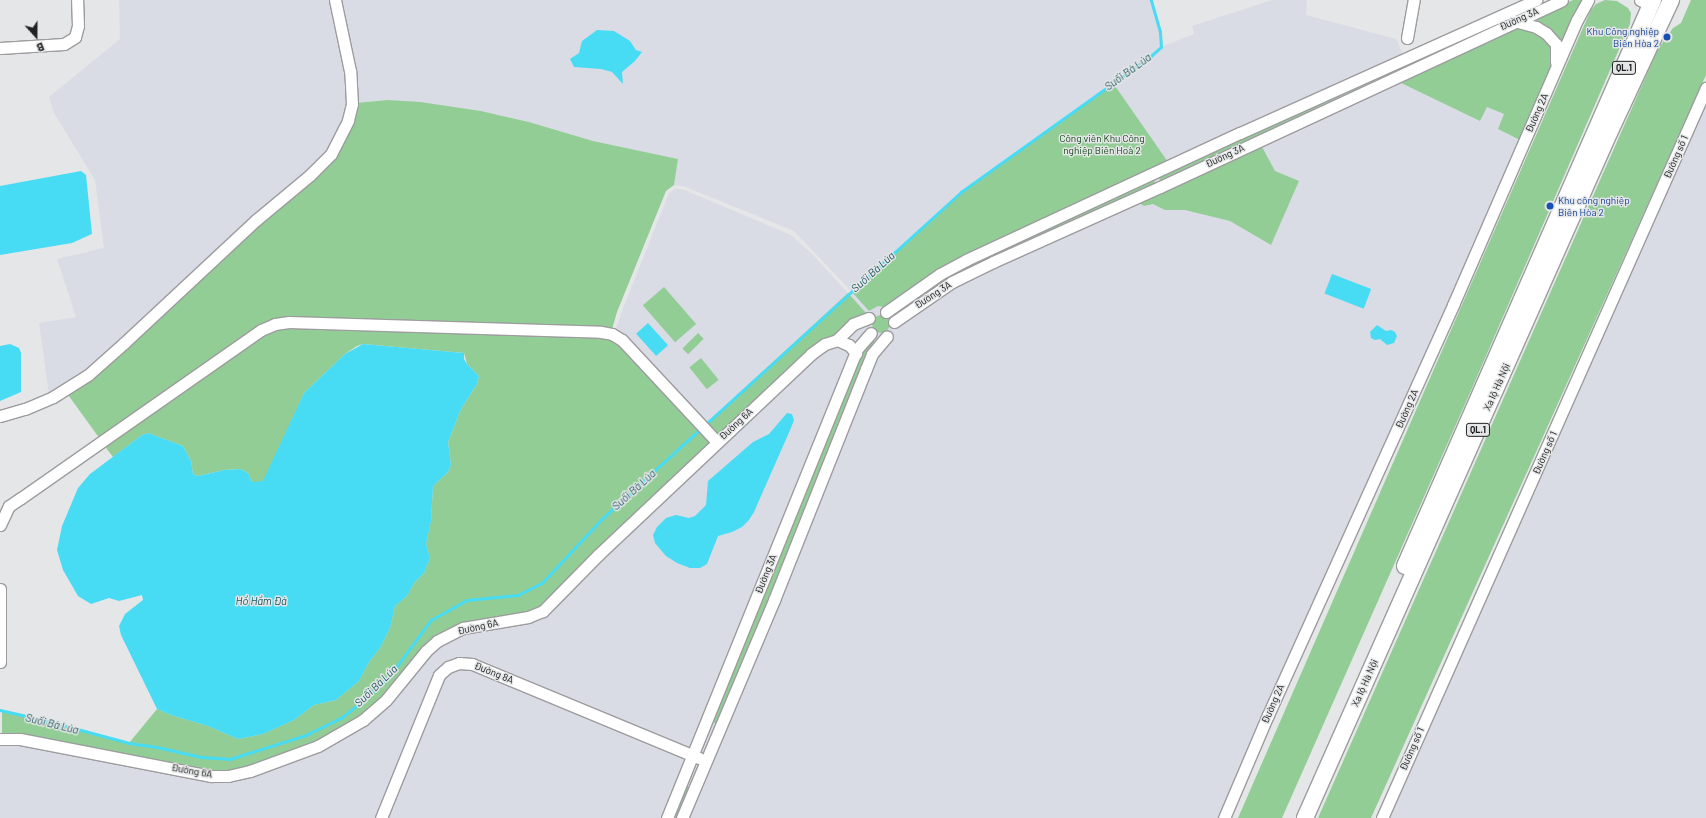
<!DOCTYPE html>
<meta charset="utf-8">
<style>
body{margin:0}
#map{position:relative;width:1706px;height:818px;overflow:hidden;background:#e5e6e7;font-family:Barlow,sans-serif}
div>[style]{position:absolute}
.built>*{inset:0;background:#d9dce5}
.green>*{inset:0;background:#93cd96;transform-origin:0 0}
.round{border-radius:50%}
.water>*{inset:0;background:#47dcf3;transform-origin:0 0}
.stream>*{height:2.5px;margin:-1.25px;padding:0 1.25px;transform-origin:1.25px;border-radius:1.25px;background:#47dcf3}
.roads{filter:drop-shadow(1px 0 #9c9c9e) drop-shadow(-1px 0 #9c9c9e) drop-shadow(0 1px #9c9c9e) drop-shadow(0 -1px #9c9c9e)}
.minor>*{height:11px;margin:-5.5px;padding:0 5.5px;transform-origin:5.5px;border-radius:5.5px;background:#fff}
.highway>*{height:16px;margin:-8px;padding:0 8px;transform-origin:8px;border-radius:8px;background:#fff}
.dots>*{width:11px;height:11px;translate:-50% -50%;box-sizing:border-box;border:2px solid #e5e6e7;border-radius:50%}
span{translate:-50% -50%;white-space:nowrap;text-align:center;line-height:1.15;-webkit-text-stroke:3px #e5e6e7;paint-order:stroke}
.shield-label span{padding:1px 3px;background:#e5e6e7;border:1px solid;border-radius:3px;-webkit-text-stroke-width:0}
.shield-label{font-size:9px;color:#202121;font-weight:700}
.street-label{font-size:10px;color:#202121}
.transit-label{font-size:10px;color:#164399}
.right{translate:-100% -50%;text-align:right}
.left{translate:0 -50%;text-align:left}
.park-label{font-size:10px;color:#14491b}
.water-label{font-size:11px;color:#195660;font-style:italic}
.north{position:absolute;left:16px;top:16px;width:40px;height:40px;-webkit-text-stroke:3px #e5e6e7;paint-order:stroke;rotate:159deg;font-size:11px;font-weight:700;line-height:16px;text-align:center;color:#202121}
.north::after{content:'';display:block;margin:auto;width:14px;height:18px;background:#202121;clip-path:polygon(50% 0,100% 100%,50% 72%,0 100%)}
</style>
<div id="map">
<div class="built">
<i style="clip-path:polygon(119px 0,332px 0,340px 30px,349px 103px,345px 119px,330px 150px,86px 372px,49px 395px,39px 323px,76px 317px,57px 259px,104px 248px,95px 180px,54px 113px,49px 97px,120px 39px)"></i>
<i style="clip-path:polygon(evenodd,338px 0,1151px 0,1160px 32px,1161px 47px,1194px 34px,1192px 26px,1272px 0,1307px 0,1306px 15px,1396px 39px,1403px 54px,1498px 12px,1506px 30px,1553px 65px,1448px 305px,1220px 818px,0 818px,0 742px,3px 741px,2px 710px,44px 720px,129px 743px,615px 332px,622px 311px,669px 193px,675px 189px,682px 189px,791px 235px,813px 255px,848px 293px,851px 291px,794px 231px,683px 186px,674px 185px,678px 159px,593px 141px,529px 122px,481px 111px,388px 100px,355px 103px,338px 0,1113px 83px,1167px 162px,869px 310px,851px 291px,961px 192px,1113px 83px)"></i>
<i style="clip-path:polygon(1706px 95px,1706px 818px,1385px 818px)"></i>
</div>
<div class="green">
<i style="clip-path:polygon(1573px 0,1582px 0,1559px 49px,1525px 21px)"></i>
<i style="clip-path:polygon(1605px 0,1617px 1px,1628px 8px,1631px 13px,1630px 24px,1473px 386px,1282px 818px,1238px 818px,1578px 39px,1591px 10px,1596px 4px)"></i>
<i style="clip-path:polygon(1691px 0,1706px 0,1706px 75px,1371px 818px,1318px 818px,1658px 49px,1673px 28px,1681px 23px)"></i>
<i style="clip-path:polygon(1502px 20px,1161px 181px,1158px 177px,1234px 142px)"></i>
<i style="clip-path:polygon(1517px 25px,1535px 29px,1551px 42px,1553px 64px,1520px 140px,1498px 129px,1504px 114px,1487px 107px,1480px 121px,1397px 81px)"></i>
<i style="clip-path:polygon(1113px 83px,1168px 162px,885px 307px,878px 306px,869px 311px,851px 291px,961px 192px)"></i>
<i style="clip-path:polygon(388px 100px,420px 102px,481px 111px,529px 122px,593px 141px,678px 159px,674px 185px,666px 191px,617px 312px,610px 336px,616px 339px,701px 428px,848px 293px,866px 313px,863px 320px,863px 327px,823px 342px,809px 352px,596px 553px,542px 609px,527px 614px,463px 626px,436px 638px,423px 649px,384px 698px,361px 718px,317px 743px,249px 768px,228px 773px,211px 773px,21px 736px,2px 736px,2px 710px,44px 720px,129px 743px,157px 709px,171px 715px,208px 726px,238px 739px,263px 734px,294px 720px,314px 705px,336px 700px,359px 681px,369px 662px,380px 648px,390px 628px,395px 606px,407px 596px,414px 583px,424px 573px,430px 558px,426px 544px,431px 521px,433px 486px,448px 472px,451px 465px,448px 442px,461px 409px,477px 384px,479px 376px,467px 364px,464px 353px,363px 344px,357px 346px,345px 354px,304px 393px,269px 471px,263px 481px,258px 483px,252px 482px,248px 473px,240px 469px,224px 470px,198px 476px,193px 474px,191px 461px,183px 446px,148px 433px,142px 435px,113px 457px,103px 444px,262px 333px,276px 327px,288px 325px,359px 327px,360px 321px,289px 319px,274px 321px,259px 328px,100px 439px,66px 392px,90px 376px,126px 345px,258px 222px,313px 177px,333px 156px,344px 138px,351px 122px,355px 103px)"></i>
<i style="clip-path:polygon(1261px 145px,1275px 171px,1299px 181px,1271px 245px,1230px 221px,1185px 210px,1165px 210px,1153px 204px,1144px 206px,1138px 202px)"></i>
<i style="clip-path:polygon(1153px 179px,1156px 184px,896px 315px,894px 311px,943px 278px,968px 264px)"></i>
<i style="left:664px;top:287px;width:49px;height:28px;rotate:49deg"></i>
<i class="round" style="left:872px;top:315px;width:18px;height:18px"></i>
<i style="left:698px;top:333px;width:8px;height:22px;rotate:45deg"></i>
<i style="clip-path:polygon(872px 340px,876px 342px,868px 352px,770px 598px,716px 724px,712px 721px,862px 351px)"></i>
<i style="left:701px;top:358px;width:28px;height:15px;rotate:51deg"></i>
<i style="clip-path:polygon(685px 786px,690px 787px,677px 818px,672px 818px)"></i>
</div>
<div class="water">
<i style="clip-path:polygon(597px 30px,614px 31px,630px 41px,636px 50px,642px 52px,635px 61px,622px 72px,623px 84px,612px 72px,601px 69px,574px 67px,570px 59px,579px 53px,582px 41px)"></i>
<i style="clip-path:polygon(81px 171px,86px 175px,92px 234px,72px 243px,0 255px,0 186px)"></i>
<i style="left:1332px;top:274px;width:42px;height:21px;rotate:21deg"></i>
<i style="left:648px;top:323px;width:30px;height:16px;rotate:48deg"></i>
<i style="clip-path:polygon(1377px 325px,1386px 331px,1391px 330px,1395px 332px,1397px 336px,1394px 343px,1387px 345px,1380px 339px,1375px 340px,1371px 338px,1370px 332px)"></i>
<i style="clip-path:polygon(10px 344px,19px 348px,21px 353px,21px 392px,0 401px,0 346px)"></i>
<i style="clip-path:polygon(363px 344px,464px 353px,464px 359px,467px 364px,479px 376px,477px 384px,461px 409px,448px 442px,451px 465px,448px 472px,433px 486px,431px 521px,426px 544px,430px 558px,424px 573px,414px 583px,407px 596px,395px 606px,390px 628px,380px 648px,369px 662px,359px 681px,336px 700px,314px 705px,294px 720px,263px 734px,238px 739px,208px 726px,171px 715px,157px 709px,121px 635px,119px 626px,125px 614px,143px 600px,142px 595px,119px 601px,109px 598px,91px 604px,78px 596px,63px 570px,57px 550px,62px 526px,78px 488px,90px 474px,142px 435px,148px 433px,183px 446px,191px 461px,193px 474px,198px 476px,224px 470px,240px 469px,248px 473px,252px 482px,263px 481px,304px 393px,345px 354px)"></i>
<i style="clip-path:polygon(787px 413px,792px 414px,794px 420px,791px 428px,754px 512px,749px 520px,742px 527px,732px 532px,718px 536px,707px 564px,700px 568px,690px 568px,677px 563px,666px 556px,655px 543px,653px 535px,657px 527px,666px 518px,676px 515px,689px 518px,695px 516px,706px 505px,708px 481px,753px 442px,769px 434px)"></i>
</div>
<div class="stream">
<i style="left:705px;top:425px;width:346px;rotate:-42.3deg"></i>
<i style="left:961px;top:192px;width:234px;rotate:-35.6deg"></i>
<i style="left:1151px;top:56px;width:13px;rotate:-42deg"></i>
<i style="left:1161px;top:47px;width:15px;rotate:-94deg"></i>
<i style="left:1160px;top:32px;width:33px;rotate:-106deg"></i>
<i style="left:0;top:710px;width:45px;rotate:12.8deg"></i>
<i style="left:44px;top:720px;width:88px;rotate:15.1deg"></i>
<i style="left:129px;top:743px;width:28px;rotate:8deg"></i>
<i style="left:157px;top:747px;width:45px;rotate:12.8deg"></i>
<i style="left:201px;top:757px;width:29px;rotate:4deg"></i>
<i style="left:230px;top:759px;width:80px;rotate:-17.5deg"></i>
<i style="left:306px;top:735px;width:39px;rotate:-26deg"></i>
<i style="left:341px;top:718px;width:28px;rotate:-38deg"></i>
<i style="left:363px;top:701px;width:40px;rotate:-44deg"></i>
<i style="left:392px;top:673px;width:66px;rotate:-53.7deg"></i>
<i style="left:431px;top:620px;width:41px;rotate:-29.1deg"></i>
<i style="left:467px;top:600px;width:51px;rotate:-5.6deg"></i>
<i style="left:518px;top:595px;width:27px;rotate:-27deg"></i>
<i style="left:542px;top:583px;width:86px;rotate:-46.9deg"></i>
<i style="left:601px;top:520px;width:136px;rotate:-42.6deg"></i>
</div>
<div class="roads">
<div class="minor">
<i style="left:1640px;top:0;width:12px;rotate:24deg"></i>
<i style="left:1514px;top:21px;width:23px;rotate:15deg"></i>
<i style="left:1536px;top:27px;width:12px;rotate:31deg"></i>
<i style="left:1546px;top:33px;width:15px;rotate:48deg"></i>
<i style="left:1556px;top:44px;width:18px;rotate:90deg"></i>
<i style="left:1407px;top:38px;width:39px;rotate:-80deg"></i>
<i style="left:0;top:48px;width:64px;rotate:-3.6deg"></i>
<i style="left:64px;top:44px;width:13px;rotate:-32deg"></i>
<i style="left:75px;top:37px;width:11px;rotate:-75deg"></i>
<i style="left:78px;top:26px;width:26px;rotate:-92deg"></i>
<i style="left:886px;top:312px;width:66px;rotate:-35.1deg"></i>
<i style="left:940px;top:274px;width:30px;rotate:-28deg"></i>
<i style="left:966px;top:260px;width:302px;rotate:-24.9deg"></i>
<i style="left:1240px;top:133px;width:325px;rotate:-24.2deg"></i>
<i style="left:894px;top:322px;width:70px;rotate:-34.6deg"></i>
<i style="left:952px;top:282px;width:46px;rotate:-26deg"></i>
<i style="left:993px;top:262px;width:183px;rotate:-24.2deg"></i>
<i style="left:1160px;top:187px;width:443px;rotate:-24.9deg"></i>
<i style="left:837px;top:340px;width:13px;rotate:23deg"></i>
<i style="left:849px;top:345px;width:11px;rotate:49deg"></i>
<i style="left:0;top:416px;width:26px;rotate:-16deg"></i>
<i style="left:25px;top:409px;width:30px;rotate:-23deg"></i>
<i style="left:53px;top:397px;width:41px;rotate:-32.2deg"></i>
<i style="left:88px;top:375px;width:48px;rotate:-41.6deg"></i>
<i style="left:124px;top:343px;width:180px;rotate:-43deg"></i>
<i style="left:256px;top:220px;width:70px;rotate:-39.8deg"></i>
<i style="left:310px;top:175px;width:30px;rotate:-45deg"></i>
<i style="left:331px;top:154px;width:38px;rotate:-63deg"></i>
<i style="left:348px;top:120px;width:16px;rotate:-76deg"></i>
<i style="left:352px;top:104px;width:33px;rotate:-93deg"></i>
<i style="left:350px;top:71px;width:73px;rotate:-101.9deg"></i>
<i style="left:0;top:525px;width:21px;rotate:-65deg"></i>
<i style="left:9px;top:506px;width:14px;rotate:-34deg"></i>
<i style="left:21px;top:498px;width:293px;rotate:-35deg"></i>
<i style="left:261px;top:330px;width:15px;rotate:-23deg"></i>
<i style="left:275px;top:324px;width:14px;rotate:-8deg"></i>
<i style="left:289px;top:322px;width:312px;rotate:1.8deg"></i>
<i style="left:601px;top:332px;width:11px;rotate:10deg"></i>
<i style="left:612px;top:334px;width:12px;rotate:31deg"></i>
<i style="left:622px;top:340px;width:139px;rotate:47deg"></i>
<i style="left:0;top:589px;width:73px;rotate:90deg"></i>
<i style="left:0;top:739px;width:20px"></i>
<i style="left:20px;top:739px;width:195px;rotate:11deg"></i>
<i style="left:211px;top:776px;width:17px"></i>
<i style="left:228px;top:776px;width:23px;rotate:-13deg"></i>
<i style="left:250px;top:771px;width:72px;rotate:-20.2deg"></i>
<i style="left:318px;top:746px;width:52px;rotate:-30deg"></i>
<i style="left:363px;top:720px;width:30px;rotate:-41deg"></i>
<i style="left:386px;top:700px;width:63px;rotate:-50.8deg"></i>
<i style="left:426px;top:651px;width:15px;rotate:-42deg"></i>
<i style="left:437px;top:641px;width:29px;rotate:-27deg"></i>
<i style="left:463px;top:628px;width:66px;rotate:-9.6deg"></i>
<i style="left:528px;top:617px;width:16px;rotate:-22deg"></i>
<i style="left:543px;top:611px;width:78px;rotate:-45.5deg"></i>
<i style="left:598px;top:555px;width:293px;rotate:-43.3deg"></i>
<i style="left:811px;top:354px;width:17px;rotate:-36deg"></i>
<i style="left:825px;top:344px;width:13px;rotate:-18deg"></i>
<i style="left:837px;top:340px;width:23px;rotate:-45deg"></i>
<i style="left:853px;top:324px;width:17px;rotate:-21deg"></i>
<i style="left:381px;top:818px;width:154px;rotate:-67.9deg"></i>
<i style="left:439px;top:675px;width:12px;rotate:-42deg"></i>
<i style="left:448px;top:667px;width:12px;rotate:-20deg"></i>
<i style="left:459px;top:663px;width:13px;rotate:4deg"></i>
<i style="left:472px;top:664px;width:246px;rotate:22.5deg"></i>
<i style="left:667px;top:818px;width:506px;rotate:-67.95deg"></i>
<i style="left:857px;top:349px;width:21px;rotate:-49deg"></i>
<i style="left:682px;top:818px;width:237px;rotate:-67.1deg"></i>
<i style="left:774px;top:600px;width:249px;rotate:-68.3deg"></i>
<i style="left:866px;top:369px;width:16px;rotate:-68deg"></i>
<i style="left:872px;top:354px;width:23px;rotate:-50deg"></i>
<i style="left:1224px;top:818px;width:112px;rotate:-66.9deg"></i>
<i style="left:1268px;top:715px;width:450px;rotate:-65.7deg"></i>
<i style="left:1453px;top:305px;width:311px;rotate:-66.5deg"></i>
<i style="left:1577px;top:20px;width:23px;rotate:-61deg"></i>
<i style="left:1382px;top:818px;width:799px;rotate:-66.07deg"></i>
</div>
<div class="highway">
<i style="left:1405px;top:566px;width:618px;rotate:-66.34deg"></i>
<i style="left:1305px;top:818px;width:749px;rotate:-66.07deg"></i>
<i style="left:1609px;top:133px;width:147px;rotate:-65deg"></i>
</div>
</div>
<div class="dots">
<i style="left:1667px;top:37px;background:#1a4fb4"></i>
<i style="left:1550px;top:206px;background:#1a4fb4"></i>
</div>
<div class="shield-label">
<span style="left:1624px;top:68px">QL.1</span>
<span style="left:1478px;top:430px">QL.1</span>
</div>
<div class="street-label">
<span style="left:1519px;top:19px;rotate:-24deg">Đường 3A</span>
<span style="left:1537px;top:113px;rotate:-66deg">Đường 2A</span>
<span style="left:1225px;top:156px;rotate:-25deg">Đường 3A</span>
<span style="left:1676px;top:157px;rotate:-66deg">Đường số 1</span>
<span style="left:933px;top:295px;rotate:-33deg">Đường 3A</span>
<span style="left:1497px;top:387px;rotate:-66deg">Xa lộ Hà Nội</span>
<span style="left:1407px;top:409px;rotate:-66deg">Đường 2A</span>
<span style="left:736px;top:424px;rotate:-43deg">Đường 6A</span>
<span style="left:1545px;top:453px;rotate:-66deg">Đường số 1</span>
<span style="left:766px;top:574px;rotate:-68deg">Đường 3A</span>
<span style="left:478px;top:627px;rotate:-13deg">Đường 6A</span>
<span style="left:494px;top:673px;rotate:22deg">Đường 8A</span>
<span style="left:1365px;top:683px;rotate:-66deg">Xa lộ Hà Nội</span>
<span style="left:1273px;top:704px;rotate:-66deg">Đường 2A</span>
<span style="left:1412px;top:749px;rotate:-66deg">Đường số 1</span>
<span style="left:192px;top:771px;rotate:10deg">Đường 6A</span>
</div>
<div class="transit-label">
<span class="right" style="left:1659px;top:37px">Khu Công nghiệp<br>Biên Hòa 2</span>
<span class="left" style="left:1558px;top:206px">Khu công nghiệp<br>Biên Hòa 2</span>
</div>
<div class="park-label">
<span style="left:1102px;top:144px">Công viên Khu Công<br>nghiệp Biên Hoà 2</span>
</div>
<div class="water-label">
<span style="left:1128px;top:72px;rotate:-36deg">Suối Bà Lúa</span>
<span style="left:873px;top:272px;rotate:-42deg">Suối Bà Lúa</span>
<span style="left:634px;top:490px;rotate:-42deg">Suối Bà Lúa</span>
<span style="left:261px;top:601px">Hồ Hầm Đá</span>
<span style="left:376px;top:686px;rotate:-44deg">Suối Bà Lúa</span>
<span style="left:52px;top:724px;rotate:14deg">Suối Bà Lúa</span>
</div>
<div class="north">B</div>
</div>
